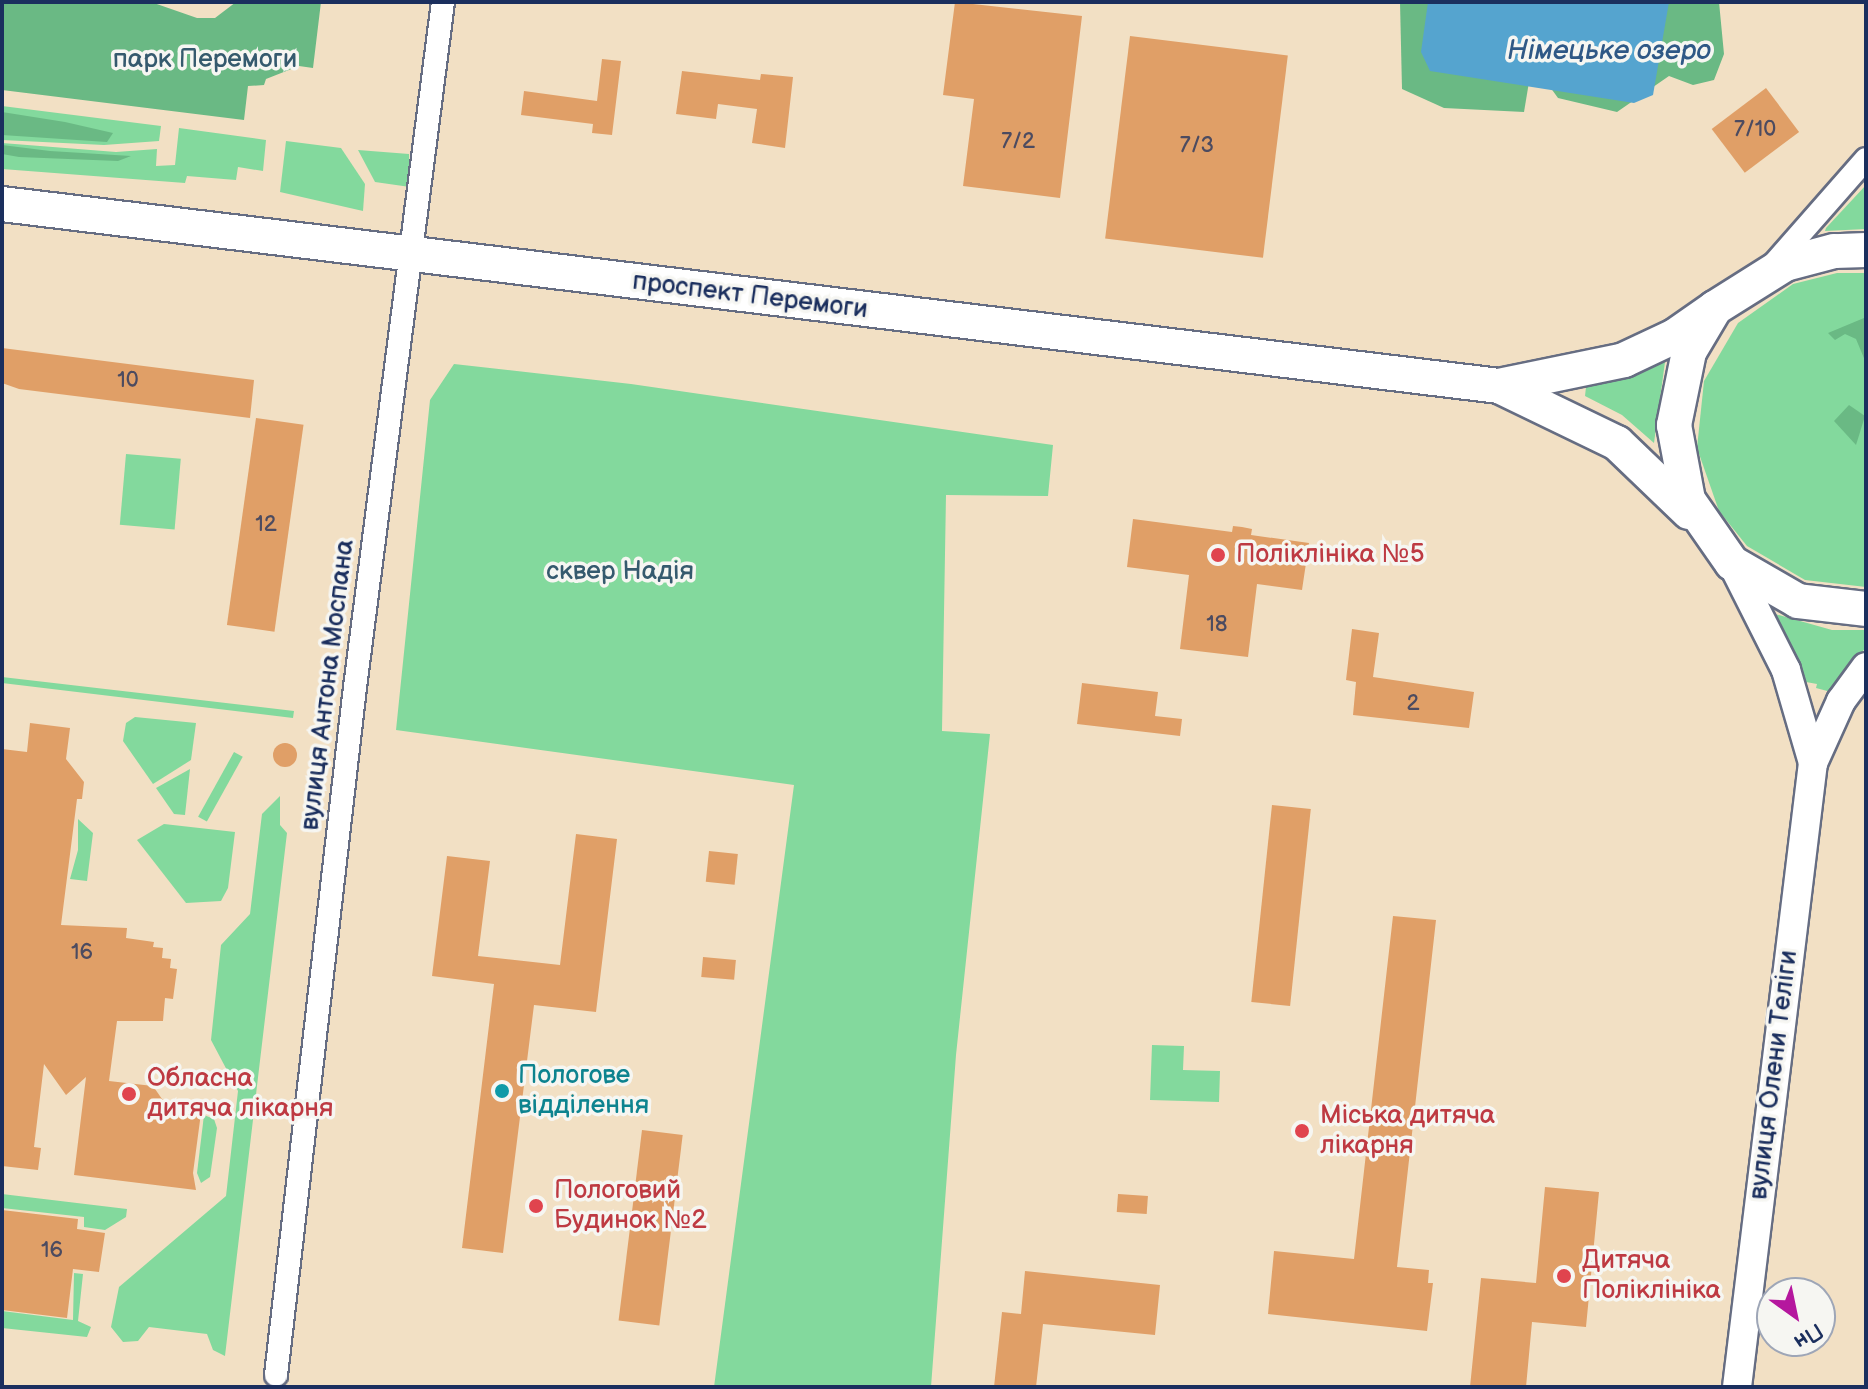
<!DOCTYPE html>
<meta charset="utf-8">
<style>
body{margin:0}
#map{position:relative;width:1868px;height:1389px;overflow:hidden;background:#f2e0c4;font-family:"Balsamiq Sans",sans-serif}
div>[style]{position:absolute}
.green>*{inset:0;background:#83d99d;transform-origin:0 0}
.forest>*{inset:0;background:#6ab984}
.water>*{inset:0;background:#55a4cf}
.building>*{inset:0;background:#e09f67;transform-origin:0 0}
.round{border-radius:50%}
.roads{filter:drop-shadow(2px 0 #666d82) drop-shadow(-2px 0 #666d82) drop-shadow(0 2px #666d82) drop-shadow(0 -2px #666d82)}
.minor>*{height:22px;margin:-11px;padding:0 11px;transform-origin:11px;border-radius:11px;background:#fff}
.tertiary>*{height:28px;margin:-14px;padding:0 14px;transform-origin:14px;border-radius:14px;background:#fff}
.primary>*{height:34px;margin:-17px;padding:0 17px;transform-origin:17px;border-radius:17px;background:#fff}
.dots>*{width:22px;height:22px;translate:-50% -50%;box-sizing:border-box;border:4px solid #f6f6f2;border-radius:50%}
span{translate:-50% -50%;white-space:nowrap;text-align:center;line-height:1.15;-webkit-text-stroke:7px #f6f6f2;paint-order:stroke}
.number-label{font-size:22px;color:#4c4b60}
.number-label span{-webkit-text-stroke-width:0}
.park-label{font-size:26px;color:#355a6e}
.street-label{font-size:26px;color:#1b2f5e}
.health-label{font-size:26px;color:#be3a42}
.left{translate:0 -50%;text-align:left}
.culture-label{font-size:26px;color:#0d838f}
.water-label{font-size:28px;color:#2f5886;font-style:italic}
.frame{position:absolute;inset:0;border:4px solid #1b2f5e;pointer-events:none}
.north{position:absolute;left:1756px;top:1277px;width:80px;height:80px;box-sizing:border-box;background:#f6f6f2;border:2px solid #9ea6b7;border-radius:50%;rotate:147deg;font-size:22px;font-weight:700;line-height:32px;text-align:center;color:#1b2f5e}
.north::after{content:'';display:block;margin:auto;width:28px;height:36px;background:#b5179e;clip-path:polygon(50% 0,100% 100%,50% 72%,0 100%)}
</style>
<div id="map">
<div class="green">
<i style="clip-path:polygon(2px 106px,161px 126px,159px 141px,104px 145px,2px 140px)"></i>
<i style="clip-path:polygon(179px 128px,266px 140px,263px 171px,238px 167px,236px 180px,187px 176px,185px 183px,2px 169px,2px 143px,116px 152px,157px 149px,156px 166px,175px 165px)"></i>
<i style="clip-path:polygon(286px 141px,341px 148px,365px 184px,363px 211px,280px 192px)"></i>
<i style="clip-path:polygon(358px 150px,409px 154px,410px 187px,375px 182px)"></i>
<i style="clip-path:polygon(1866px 185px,1866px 229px,1825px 231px,1826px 228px)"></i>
<i style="clip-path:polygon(1837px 273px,1866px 273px,1866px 587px,1805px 580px,1747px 546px,1719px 511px,1697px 448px,1704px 381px,1738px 323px,1793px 284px)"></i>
<i style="clip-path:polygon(1665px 362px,1654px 443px,1622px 415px,1585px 396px,1586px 387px)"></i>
<i style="clip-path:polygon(454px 364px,631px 384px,1053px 445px,1048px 496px,946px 495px,942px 731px,990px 734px,956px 1055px,931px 1387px,714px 1387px,794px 785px,396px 730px,430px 400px)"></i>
<i style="left:126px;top:454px;width:55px;height:71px;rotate:5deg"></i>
<i style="clip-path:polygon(1775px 614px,1832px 630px,1866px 630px,1866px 647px,1831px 692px,1816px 688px,1817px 684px,1806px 682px)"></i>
<i style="clip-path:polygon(2px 677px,294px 711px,293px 718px,2px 683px)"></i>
<i style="clip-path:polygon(135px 717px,196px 723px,191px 760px,153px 784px,123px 741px,126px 723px)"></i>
<i style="left:234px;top:752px;width:10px;height:74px;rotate:29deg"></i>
<i style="clip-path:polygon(190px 769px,185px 815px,174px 814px,156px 788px)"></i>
<i style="clip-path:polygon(280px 796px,280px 825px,287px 833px,225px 1356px,213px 1350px,207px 1334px,149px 1327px,138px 1341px,123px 1342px,111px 1327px,119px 1287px,226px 1196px,238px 1091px,211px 1040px,221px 945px,250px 914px,262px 814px)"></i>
<i style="clip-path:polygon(78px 819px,93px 833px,87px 881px,70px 879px,78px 850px)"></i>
<i style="clip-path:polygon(164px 824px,235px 832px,228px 888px,221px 901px,186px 903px,137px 840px)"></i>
<i style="clip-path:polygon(1152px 1045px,1184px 1046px,1183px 1070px,1220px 1071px,1219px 1102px,1150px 1100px)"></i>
<i style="clip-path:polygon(204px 1115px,214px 1119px,217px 1128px,210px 1177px,201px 1183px,197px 1173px)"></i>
<i style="clip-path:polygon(2px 1194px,127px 1209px,126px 1217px,105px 1230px,84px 1227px,84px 1217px,2px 1208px)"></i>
<i style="clip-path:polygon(74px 1273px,83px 1274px,78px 1321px,91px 1327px,87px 1337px,2px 1328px,2px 1311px,73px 1320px)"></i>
</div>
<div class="forest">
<i style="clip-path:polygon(2px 2px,151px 2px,197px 18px,215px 18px,236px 2px,321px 2px,313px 68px,299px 66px,266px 79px,264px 85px,248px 86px,244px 120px,2px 90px)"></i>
<i style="clip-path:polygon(1400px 2px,1442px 2px,1530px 76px,1524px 112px,1444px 108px,1402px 89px)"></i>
<i style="clip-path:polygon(1622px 2px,1719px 2px,1724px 54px,1714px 80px,1693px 85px,1669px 76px,1617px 112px,1558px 98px,1545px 80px)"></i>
<i style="clip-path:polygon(2px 112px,65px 122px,113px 133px,107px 142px,2px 135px)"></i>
<i style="clip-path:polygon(2px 145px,50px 151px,131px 156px,118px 161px,19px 157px,2px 154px)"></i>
<i style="clip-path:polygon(1864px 318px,1866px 322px,1866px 363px,1856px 339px,1845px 334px,1835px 340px,1828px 333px)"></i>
<i style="clip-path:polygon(1849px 405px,1865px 416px,1856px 445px,1834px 421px)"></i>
</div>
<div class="water">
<i style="clip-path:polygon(1428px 2px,1669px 2px,1653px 95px,1634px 103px,1430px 71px,1421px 52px)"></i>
</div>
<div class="building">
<i style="clip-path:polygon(955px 2px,1082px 16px,1060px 198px,963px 186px,974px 99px,943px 95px)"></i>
<i style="left:1130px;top:36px;width:159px;height:204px;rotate:7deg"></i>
<i style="clip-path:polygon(602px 59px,621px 61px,612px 135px,592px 133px,593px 124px,521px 115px,524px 91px,597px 101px)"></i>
<i style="clip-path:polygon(682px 71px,760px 80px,761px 74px,793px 77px,785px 148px,752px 143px,757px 109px,718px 104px,716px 119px,676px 114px)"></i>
<i style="left:1766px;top:88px;width:55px;height:68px;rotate:53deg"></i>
<i style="clip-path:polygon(2px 348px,254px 380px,250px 418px,19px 389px,2px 383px)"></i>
<i style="left:256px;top:418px;width:48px;height:209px;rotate:8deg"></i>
<i style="clip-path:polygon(1133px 519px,1232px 532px,1233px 526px,1242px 527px,1252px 529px,1251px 535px,1309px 543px,1302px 590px,1257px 584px,1248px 657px,1180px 649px,1189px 575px,1127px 567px)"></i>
<i style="clip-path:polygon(1352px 629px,1379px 633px,1373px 677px,1474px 692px,1469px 728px,1353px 715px,1356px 682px,1346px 680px)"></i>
<i style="clip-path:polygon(1082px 683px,1158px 692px,1155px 716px,1182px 719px,1180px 736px,1077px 724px)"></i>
<i style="clip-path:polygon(30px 723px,70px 728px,66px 759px,84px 782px,82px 799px,77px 799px,61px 925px,127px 928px,126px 938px,154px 942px,153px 947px,163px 948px,162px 958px,171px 959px,170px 968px,177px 969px,173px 999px,165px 998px,163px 1021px,117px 1021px,109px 1081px,153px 1086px,162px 1099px,192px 1103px,201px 1113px,193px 1173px,196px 1190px,74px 1175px,86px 1077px,66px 1095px,44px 1064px,34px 1147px,41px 1148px,38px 1170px,2px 1166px,2px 749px,27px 752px)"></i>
<i class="round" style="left:273px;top:743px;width:24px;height:24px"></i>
<i style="left:1272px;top:805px;width:39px;height:198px;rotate:6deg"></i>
<i style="clip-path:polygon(576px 834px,617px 839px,596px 1012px,534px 1005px,503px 1253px,462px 1248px,494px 984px,432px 976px,447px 856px,490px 861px,478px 956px,560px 965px)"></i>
<i style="left:709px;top:851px;width:29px;height:31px;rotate:6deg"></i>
<i style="clip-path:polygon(1393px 916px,1436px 920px,1397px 1267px,1429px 1270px,1428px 1283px,1433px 1283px,1427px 1331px,1268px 1314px,1274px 1251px,1354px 1259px)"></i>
<i style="left:703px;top:957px;width:33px;height:20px;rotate:5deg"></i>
<i style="left:642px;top:1130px;width:41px;height:192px;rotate:7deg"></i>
<i style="clip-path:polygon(1545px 1187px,1599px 1192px,1586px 1327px,1532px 1322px,1526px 1387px,1470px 1387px,1481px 1278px,1536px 1283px)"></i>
<i style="left:1118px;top:1194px;width:30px;height:18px;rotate:4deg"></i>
<i style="clip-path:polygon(2px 1210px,78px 1219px,77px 1229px,105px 1233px,99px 1272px,73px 1269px,67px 1318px,2px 1310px)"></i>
<i style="clip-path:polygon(1025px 1271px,1160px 1285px,1155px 1335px,1043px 1324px,1036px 1387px,994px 1387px,1002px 1312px,1021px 1314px)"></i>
</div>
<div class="roads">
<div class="minor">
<i style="left:1772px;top:266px;width:142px;rotate:-48.7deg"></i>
<i style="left:276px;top:1375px;width:693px;rotate:-83.45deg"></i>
<i style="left:355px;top:687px;width:691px;rotate:-82.68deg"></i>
</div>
<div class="tertiary">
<i style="left:1732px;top:563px;width:120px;rotate:63.2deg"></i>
<i style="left:1786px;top:670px;width:97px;rotate:73.8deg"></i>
<i style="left:1737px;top:1387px;width:629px;rotate:-83.06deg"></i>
<i style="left:1813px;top:763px;width:68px;rotate:-65.7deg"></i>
<i style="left:1841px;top:701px;width:42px;rotate:-53.7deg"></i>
</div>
<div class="primary">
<i style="left:2px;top:204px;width:1508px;rotate:6.93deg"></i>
<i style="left:1499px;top:386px;width:128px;rotate:-11.7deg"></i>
<i style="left:1624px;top:360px;width:56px;rotate:-25.2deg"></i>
<i style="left:1675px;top:336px;width:49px;rotate:-35deg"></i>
<i style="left:1866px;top:250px;width:32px;rotate:178deg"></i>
<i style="left:1834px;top:251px;width:51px;rotate:165.1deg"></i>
<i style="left:1785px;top:264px;width:83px;rotate:147.8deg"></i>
<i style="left:1715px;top:308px;width:51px;rotate:120.6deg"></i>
<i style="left:1689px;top:352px;width:75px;rotate:101.6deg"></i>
<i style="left:1674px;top:425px;width:76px;rotate:79.4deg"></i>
<i style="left:1688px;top:500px;width:77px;rotate:55.1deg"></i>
<i style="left:1732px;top:563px;width:76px;rotate:29.9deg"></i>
<i style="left:1798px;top:601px;width:68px;rotate:6.7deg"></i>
<i style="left:1499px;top:386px;width:131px;rotate:25.8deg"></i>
<i style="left:1617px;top:443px;width:100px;rotate:43.8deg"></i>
</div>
</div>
<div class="dots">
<i style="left:1218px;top:555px;background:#e0444e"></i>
<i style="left:502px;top:1091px;background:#0f9aa8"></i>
<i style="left:129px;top:1094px;background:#e0444e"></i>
<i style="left:1302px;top:1131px;background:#e0444e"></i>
<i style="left:536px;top:1206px;background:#e0444e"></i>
<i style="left:1564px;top:1276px;background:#e0444e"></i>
</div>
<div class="number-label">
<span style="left:1755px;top:130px">7/10</span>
<span style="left:1018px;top:142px">7/2</span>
<span style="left:1197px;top:146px">7/3</span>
<span style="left:128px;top:381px">10</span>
<span style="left:266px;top:525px">12</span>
<span style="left:1217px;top:625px">18</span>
<span style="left:1413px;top:704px">2</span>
<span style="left:82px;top:953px">16</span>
<span style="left:52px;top:1251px">16</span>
</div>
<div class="park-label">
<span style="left:205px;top:60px">парк Перемоги</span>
<span style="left:620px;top:572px">сквер Надія</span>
</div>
<div class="street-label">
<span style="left:750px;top:296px;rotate:7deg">проспект Перемоги</span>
<span style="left:328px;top:685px;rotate:-83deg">вулиця Антона Моспана</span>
<span style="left:1774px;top:1075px;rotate:-83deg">вулиця Олени Теліги</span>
</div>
<div class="health-label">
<span class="left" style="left:1236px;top:555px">Поліклініка №5</span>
<span class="left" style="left:147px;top:1094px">Обласна<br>дитяча лікарня</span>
<span class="left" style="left:1320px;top:1131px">Міська дитяча<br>лікарня</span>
<span class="left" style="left:554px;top:1206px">Пологовий<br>Будинок №2</span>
<span class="left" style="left:1582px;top:1276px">Дитяча<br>Поліклініка</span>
</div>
<div class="culture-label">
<span class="left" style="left:518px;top:1091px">Пологове<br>відділення</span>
</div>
<div class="water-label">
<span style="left:1609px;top:51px">Німецьке озеро</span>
</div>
<div class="frame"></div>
<div class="north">Пн</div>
</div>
